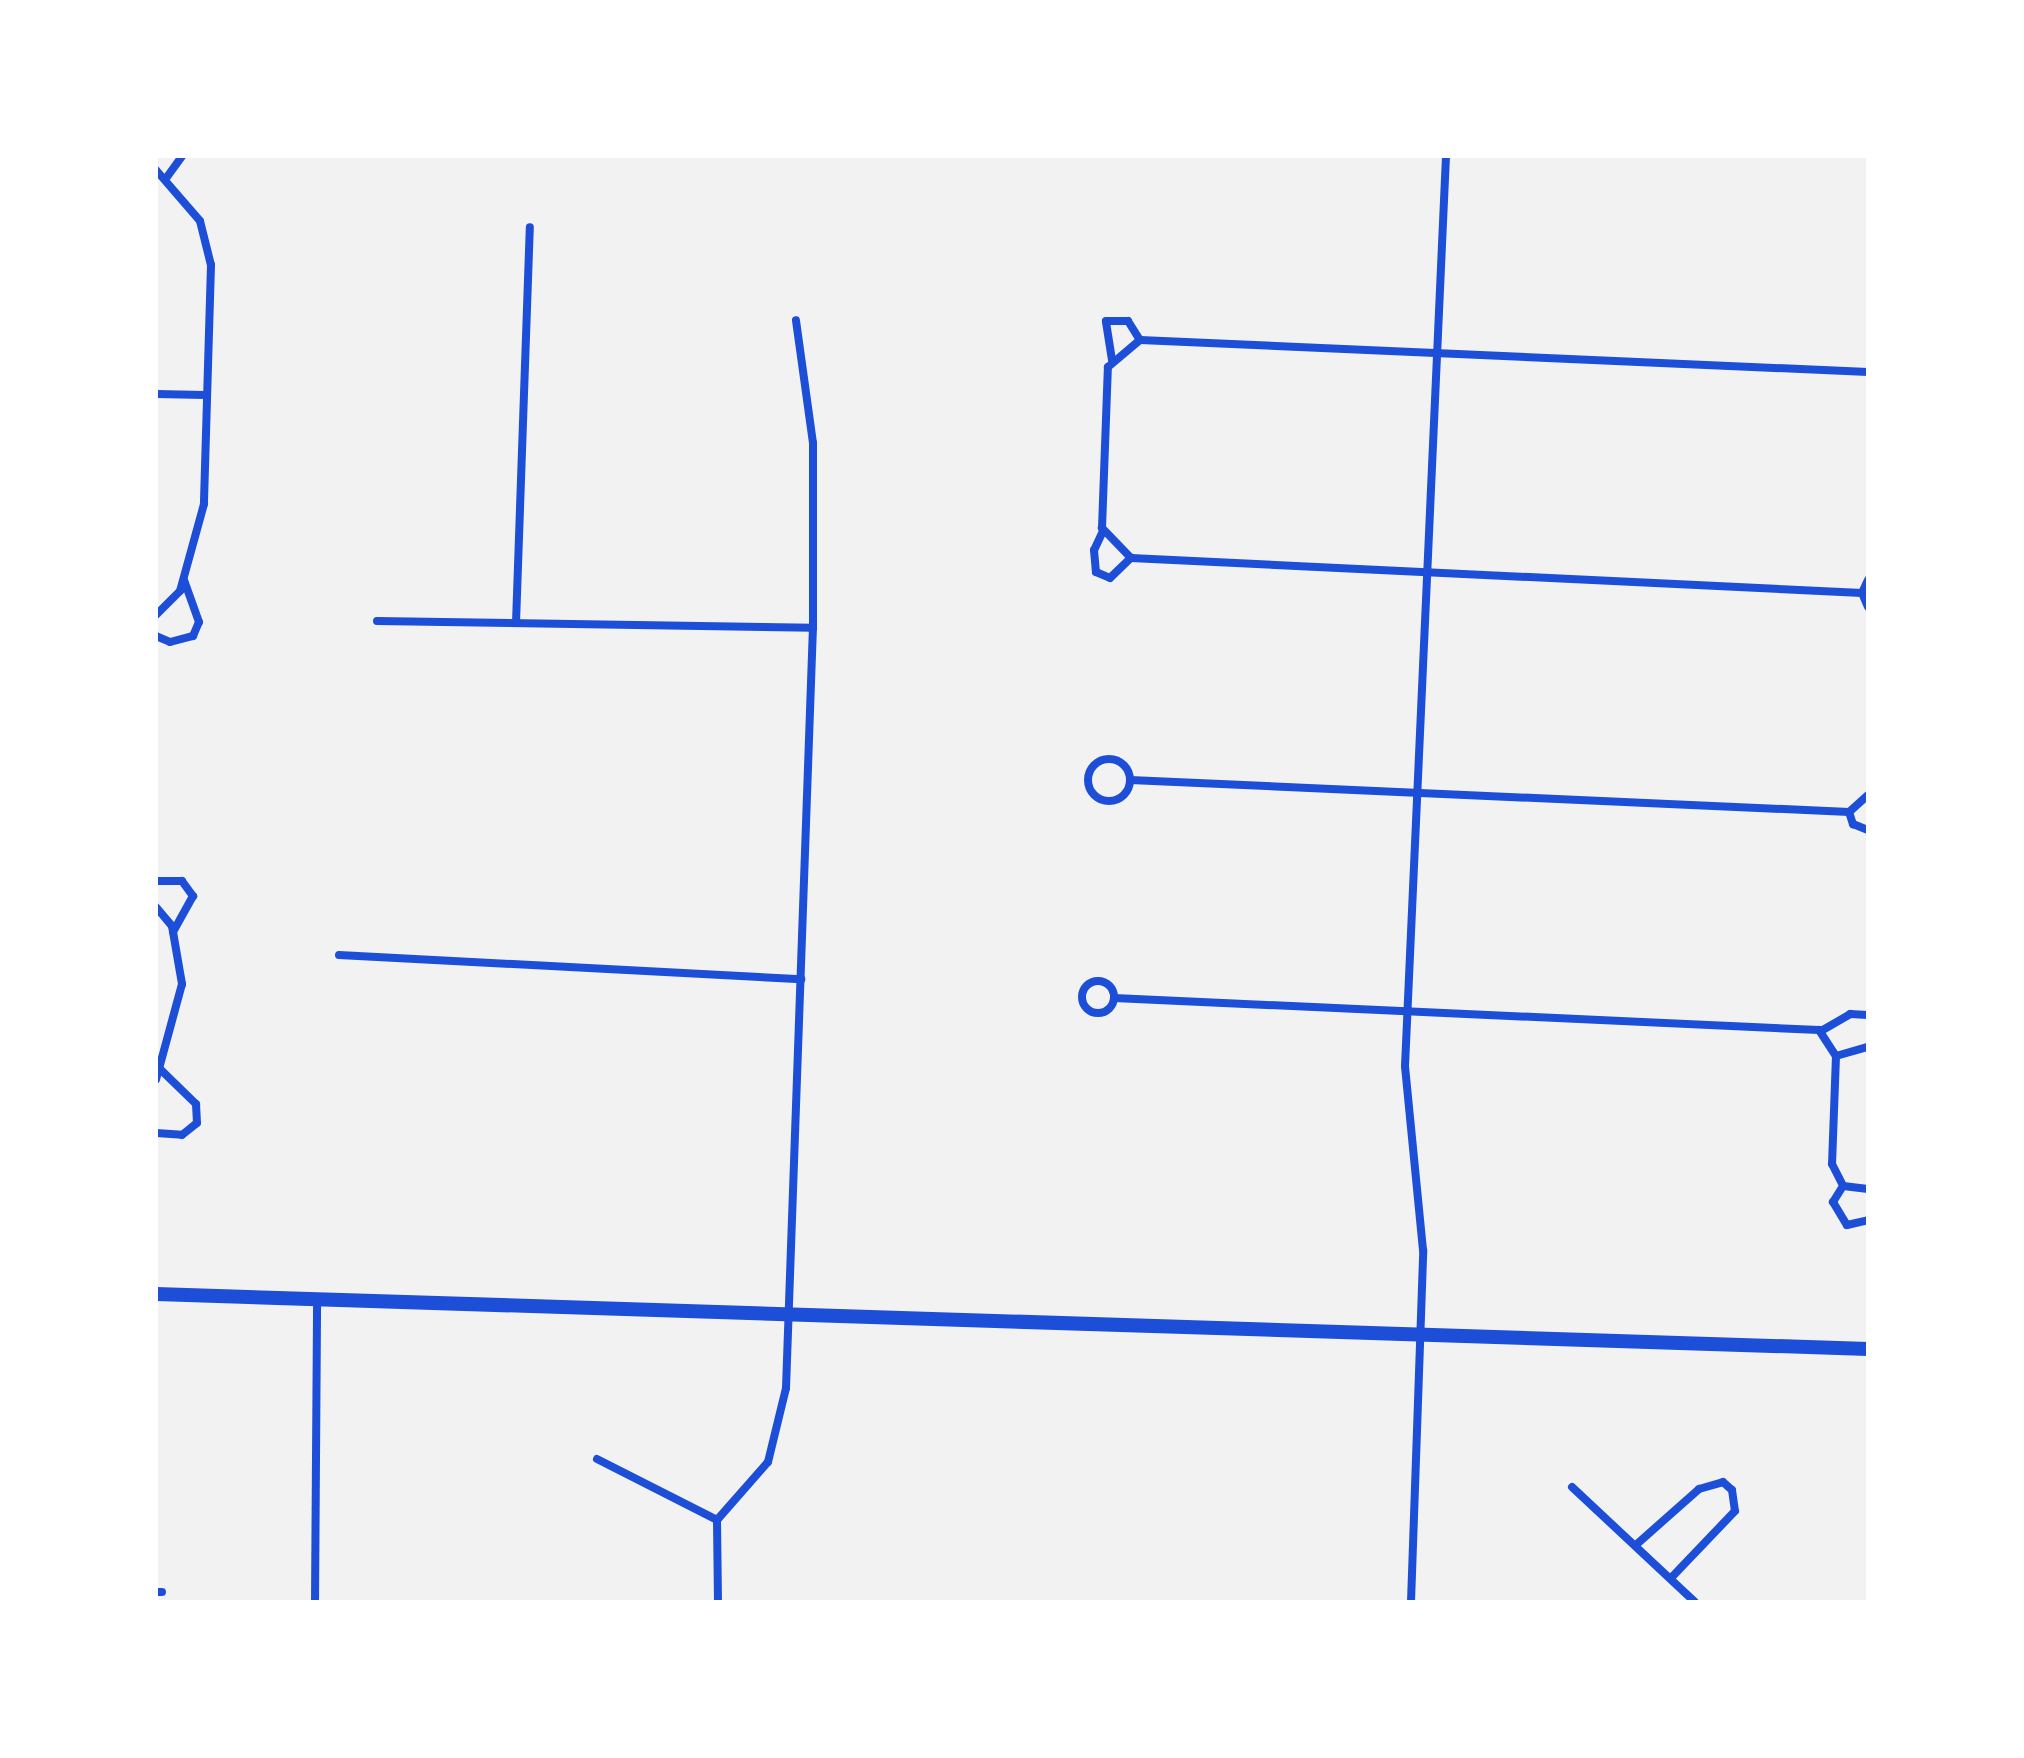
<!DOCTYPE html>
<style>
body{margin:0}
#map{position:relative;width:2024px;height:1758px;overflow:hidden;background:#f2f2f2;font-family:"Archivo Narrow",sans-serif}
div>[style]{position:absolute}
.minor>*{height:8px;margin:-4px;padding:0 4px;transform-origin:4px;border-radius:4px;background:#1d4ed8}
.minor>.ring{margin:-4px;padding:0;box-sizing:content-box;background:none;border:8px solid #1d4ed8;border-radius:50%}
.secondary>*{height:14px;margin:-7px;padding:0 7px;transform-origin:7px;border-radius:7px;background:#1d4ed8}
span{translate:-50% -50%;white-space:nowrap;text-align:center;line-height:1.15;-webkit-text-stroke:8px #fff;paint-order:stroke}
.frame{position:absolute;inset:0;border:158px solid #fff;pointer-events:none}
</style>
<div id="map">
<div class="minor">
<i style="left:156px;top:170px;width:67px;rotate:49.2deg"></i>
<i style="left:200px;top:221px;width:45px;rotate:76deg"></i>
<i style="left:211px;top:265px;width:239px;rotate:91.7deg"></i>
<i style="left:204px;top:504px;width:90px;rotate:105.4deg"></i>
<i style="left:180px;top:591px;width:34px;rotate:135deg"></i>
<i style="left:167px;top:177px;width:26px;rotate:-54deg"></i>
<i style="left:1112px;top:360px;width:39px;rotate:-99deg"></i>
<i style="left:1106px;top:321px;width:22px"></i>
<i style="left:1128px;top:321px;width:22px;rotate:58deg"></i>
<i style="left:156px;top:394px;width:49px;rotate:1.2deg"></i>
<i style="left:1103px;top:531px;width:21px;rotate:115deg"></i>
<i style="left:1094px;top:550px;width:22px;rotate:85deg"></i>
<i style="left:1096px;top:572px;width:15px;rotate:23deg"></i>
<i style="left:1110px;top:578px;width:29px;rotate:-44deg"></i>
<i style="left:1868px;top:580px;width:14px;rotate:115deg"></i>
<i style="left:1862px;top:593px;width:15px;rotate:67deg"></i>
<i style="left:1862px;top:593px;width:732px;rotate:-177.26deg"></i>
<i style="left:1131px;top:558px;width:42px;rotate:-134deg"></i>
<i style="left:1102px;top:528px;width:161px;rotate:-87.9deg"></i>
<i style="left:1108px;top:367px;width:42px;rotate:-40.2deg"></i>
<i style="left:1140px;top:340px;width:729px;rotate:2.52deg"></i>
<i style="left:377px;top:621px;width:436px;rotate:0.9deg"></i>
<i style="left:516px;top:623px;width:396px;rotate:-88deg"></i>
<i style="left:156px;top:636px;width:15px;rotate:23deg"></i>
<i style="left:170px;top:642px;width:24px;rotate:-15deg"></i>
<i style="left:193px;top:636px;width:15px;rotate:-67deg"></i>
<i style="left:199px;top:622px;width:45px;rotate:-109.7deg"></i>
<i class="ring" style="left:1088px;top:759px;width:34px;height:34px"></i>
<i style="left:1130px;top:780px;width:720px;rotate:2.55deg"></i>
<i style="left:1868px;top:795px;width:25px;rotate:138deg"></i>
<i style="left:1849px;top:812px;width:13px;rotate:72deg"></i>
<i style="left:1853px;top:824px;width:16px;rotate:22deg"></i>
<i style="left:156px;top:881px;width:26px"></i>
<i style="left:182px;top:881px;width:19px;rotate:54deg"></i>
<i style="left:193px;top:896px;width:41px;rotate:119.1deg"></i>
<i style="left:156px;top:907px;width:25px;rotate:50deg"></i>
<i style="left:172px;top:926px;width:59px;rotate:80.2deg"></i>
<i style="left:182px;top:984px;width:99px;rotate:105.2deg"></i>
<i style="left:339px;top:955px;width:463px;rotate:3deg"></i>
<i class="ring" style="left:1082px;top:981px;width:24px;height:24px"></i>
<i style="left:1114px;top:998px;width:706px;rotate:2.6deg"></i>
<i style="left:1819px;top:1030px;width:31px;rotate:57deg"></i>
<i style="left:1836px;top:1056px;width:108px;rotate:92.1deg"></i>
<i style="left:1832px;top:1164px;width:25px;rotate:63deg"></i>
<i style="left:1821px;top:1031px;width:34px;rotate:-30deg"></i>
<i style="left:1850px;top:1014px;width:18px;rotate:3deg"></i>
<i style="left:1836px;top:1056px;width:33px;rotate:-16deg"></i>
<i style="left:156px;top:1133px;width:26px;rotate:4deg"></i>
<i style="left:182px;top:1135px;width:19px;rotate:-39deg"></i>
<i style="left:197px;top:1123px;width:19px;rotate:-93deg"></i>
<i style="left:196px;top:1104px;width:50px;rotate:-135.8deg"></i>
<i style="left:1868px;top:1189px;width:25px;rotate:-173deg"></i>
<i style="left:1843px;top:1186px;width:19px;rotate:122deg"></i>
<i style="left:1833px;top:1202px;width:27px;rotate:59deg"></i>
<i style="left:1847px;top:1225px;width:22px;rotate:-13deg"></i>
<i style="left:597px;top:1459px;width:135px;rotate:26.9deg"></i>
<i style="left:1572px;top:1487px;width:168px;rotate:43.1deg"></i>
<i style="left:1637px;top:1544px;width:83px;rotate:-41.6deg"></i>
<i style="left:1699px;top:1489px;width:25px;rotate:-16deg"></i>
<i style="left:1723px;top:1482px;width:12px;rotate:42deg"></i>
<i style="left:1732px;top:1490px;width:21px;rotate:82deg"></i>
<i style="left:1735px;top:1511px;width:93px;rotate:133.7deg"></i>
<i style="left:156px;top:1592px;width:6px"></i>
<i style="left:315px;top:1602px;width:303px;rotate:-89.6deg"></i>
<i style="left:718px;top:1602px;width:82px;rotate:-90.7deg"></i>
<i style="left:717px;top:1520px;width:77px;rotate:-48.7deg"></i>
<i style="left:768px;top:1462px;width:76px;rotate:-76.3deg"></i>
<i style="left:786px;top:1388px;width:760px;rotate:-87.97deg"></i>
<i style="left:813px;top:628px;width:185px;rotate:-90deg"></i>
<i style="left:813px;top:443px;width:124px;rotate:-97.9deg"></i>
<i style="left:1411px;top:1602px;width:352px;rotate:-88deg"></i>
<i style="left:1423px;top:1250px;width:185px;rotate:-95.6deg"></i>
<i style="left:1405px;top:1066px;width:911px;rotate:-87.42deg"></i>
</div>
<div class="secondary">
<i style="left:156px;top:1294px;width:1713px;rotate:1.84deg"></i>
</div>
<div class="frame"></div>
</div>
